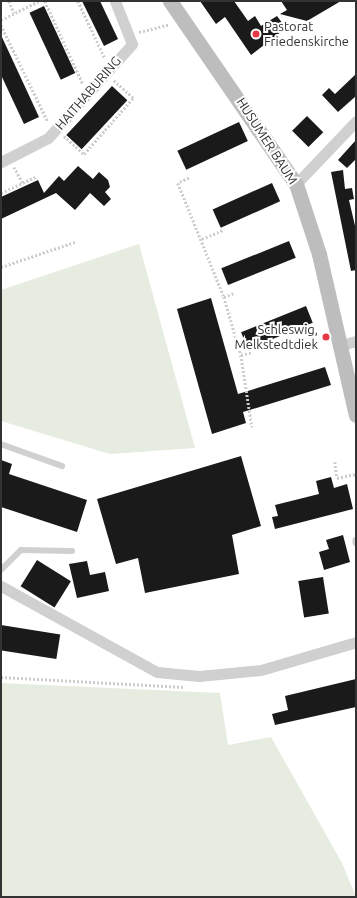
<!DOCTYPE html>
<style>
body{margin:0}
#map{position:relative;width:357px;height:898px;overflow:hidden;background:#fff;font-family:Ubuntu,sans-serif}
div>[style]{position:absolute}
.green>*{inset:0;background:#e6ecdf}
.building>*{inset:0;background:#1a1a1a;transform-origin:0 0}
.path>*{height:2.5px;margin-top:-1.25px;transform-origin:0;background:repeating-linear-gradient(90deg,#cdcdcd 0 2px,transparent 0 4px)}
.lane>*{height:5.5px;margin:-2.75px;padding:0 2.75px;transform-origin:2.75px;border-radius:2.75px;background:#d0d0d0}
.street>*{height:11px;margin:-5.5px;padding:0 5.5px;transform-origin:5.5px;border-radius:5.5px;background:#d0d0d0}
.secondary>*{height:15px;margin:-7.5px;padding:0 7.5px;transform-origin:7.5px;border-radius:7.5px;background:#bdbdbd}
.dots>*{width:11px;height:11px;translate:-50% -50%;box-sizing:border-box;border:2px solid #fff;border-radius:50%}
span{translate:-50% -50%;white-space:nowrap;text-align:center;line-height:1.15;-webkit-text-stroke:4px #fff;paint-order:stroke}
.poi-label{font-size:13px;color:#333}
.left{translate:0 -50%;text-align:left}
.right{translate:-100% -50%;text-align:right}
.street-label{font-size:13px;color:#333}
.frame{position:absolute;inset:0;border:2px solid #333;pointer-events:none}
</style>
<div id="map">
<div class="green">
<i style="clip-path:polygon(139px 244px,195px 448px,110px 454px,1px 421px,1px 290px)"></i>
<i style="clip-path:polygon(1px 683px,220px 693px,228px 745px,271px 737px,342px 863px,356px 897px,1px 897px)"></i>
</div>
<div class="building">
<i style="clip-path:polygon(82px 1px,100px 1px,118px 39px,104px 46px)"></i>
<i style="clip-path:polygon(200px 1px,234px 1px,248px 21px,255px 16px,261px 26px,277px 16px,286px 28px,251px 55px,225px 17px,216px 24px)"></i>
<i style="clip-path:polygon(281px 1px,341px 1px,307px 21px,280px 14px,287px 10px)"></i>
<i style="left:44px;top:6px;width:74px;height:16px;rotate:65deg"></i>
<i style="clip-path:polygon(1px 35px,39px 117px,24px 124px,1px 75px)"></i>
<i style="clip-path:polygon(356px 74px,356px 96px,338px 112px,322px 95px,329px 88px,335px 94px)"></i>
<i style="left:112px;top:86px;width:21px;height:67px;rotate:43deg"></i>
<i style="left:307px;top:116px;width:23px;height:21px;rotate:45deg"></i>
<i style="left:239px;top:122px;width:21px;height:68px;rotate:65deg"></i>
<i style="clip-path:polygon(356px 140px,356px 159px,347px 168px,338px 160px)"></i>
<i style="clip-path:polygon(78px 166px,93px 179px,99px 172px,108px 180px,110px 187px,105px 192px,111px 199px,104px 206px,90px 193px,75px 210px,56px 193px,1px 219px,1px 197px,38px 180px,44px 193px,59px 176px,64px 181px)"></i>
<i style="clip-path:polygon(343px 170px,345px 189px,352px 188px,354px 199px,349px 200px,356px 230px,356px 270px,351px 271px,331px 172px)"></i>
<i style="left:272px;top:183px;width:20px;height:65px;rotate:66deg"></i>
<i style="left:289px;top:241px;width:18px;height:73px;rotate:68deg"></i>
<i style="clip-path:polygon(211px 298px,238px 394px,325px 367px,331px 385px,243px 412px,246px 423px,212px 434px,177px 309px)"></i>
<i style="left:306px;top:306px;width:18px;height:70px;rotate:68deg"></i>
<i style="clip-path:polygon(241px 456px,261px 526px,232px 535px,239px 574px,145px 593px,138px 558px,116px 564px,97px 499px)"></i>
<i style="clip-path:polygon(1px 460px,12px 464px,9px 474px,87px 500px,77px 532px,1px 507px)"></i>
<i style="clip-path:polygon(331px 477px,334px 488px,347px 484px,353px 509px,275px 529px,272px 517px,278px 516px,275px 505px,319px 494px,316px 481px)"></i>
<i style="clip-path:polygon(343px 535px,350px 562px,324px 570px,319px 552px,329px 549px,326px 540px)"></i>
<i style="left:37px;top:560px;width:40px;height:31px;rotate:32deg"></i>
<i style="clip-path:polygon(87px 561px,90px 575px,105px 572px,109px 591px,77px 598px,69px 564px)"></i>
<i style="left:323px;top:577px;width:37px;height:25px;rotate:81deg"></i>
<i style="left:1px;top:625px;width:60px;height:25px;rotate:9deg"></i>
<i style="clip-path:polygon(356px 679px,356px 707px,275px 725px,272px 714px,288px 710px,285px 696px)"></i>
</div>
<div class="path">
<i style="left:9px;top:1px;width:13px;rotate:67deg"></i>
<i style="left:45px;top:1px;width:91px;rotate:65.4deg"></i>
<i style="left:78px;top:1px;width:63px;rotate:64.7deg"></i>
<i style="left:1px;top:20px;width:42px;rotate:-26.6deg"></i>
<i style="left:1px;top:25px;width:108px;rotate:64.1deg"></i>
<i style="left:139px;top:32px;width:32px;rotate:-14deg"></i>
<i style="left:64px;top:136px;width:27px;rotate:42deg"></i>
<i style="left:84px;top:154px;width:74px;rotate:-48.8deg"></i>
<i style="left:133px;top:98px;width:27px;rotate:-138deg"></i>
<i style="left:14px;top:167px;width:18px;rotate:61deg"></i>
<i style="left:189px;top:178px;width:12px;rotate:156deg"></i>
<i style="left:178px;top:183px;width:123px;rotate:68deg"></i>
<i style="left:224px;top:297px;width:60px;rotate:73.7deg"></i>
<i style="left:241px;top:355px;width:73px;rotate:81.3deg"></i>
<i style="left:1px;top:193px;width:38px;rotate:-25deg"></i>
<i style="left:202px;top:239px;width:23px;rotate:-23deg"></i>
<i style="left:1px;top:267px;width:78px;rotate:-18.7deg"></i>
<i style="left:224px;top:297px;width:11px;rotate:-22deg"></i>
<i style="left:241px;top:355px;width:11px;rotate:-15deg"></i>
<i style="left:335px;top:462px;width:16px;rotate:83deg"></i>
<i style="left:337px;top:478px;width:19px;rotate:-12deg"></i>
<i style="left:1px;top:677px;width:183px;rotate:3.1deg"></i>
</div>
<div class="lane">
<i style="left:1px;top:444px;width:65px;rotate:19.8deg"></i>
<i style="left:356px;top:540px;width:3px;rotate:90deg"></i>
<i style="left:1px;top:570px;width:28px;rotate:-45deg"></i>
<i style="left:21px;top:550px;width:51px;rotate:1.1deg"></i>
</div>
<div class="street">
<i style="left:1px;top:162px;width:53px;rotate:-27.1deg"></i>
<i style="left:48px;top:138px;width:126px;rotate:-48.2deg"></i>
<i style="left:132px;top:44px;width:46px;rotate:-111.6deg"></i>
<i style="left:296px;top:184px;width:87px;rotate:-46.4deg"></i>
<i style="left:338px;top:346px;width:19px;rotate:-16deg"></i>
<i style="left:1px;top:586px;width:178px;rotate:28.9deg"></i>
<i style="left:157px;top:672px;width:42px;rotate:5.4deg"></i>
<i style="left:199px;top:676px;width:62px;rotate:-5.5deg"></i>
<i style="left:261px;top:670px;width:99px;rotate:-16.4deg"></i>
</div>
<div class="secondary">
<i style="left:170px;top:1px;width:222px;rotate:55.5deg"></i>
<i style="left:296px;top:184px;width:74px;rotate:71.8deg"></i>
<i style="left:319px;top:254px;width:165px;rotate:77.1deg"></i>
</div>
<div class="dots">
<i style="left:256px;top:34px;background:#e63946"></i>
<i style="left:326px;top:337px;background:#e63946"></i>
</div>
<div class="poi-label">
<span class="left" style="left:264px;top:34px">Pastorat<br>Friedenskirche</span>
<span class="right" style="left:318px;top:337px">Schleswig,<br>Melkstedtdiek</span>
</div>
<div class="street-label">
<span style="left:88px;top:93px;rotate:-49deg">HAITHABURING</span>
<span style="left:267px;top:141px;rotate:57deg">HUSUMER BAUM</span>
</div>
<div class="frame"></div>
</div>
